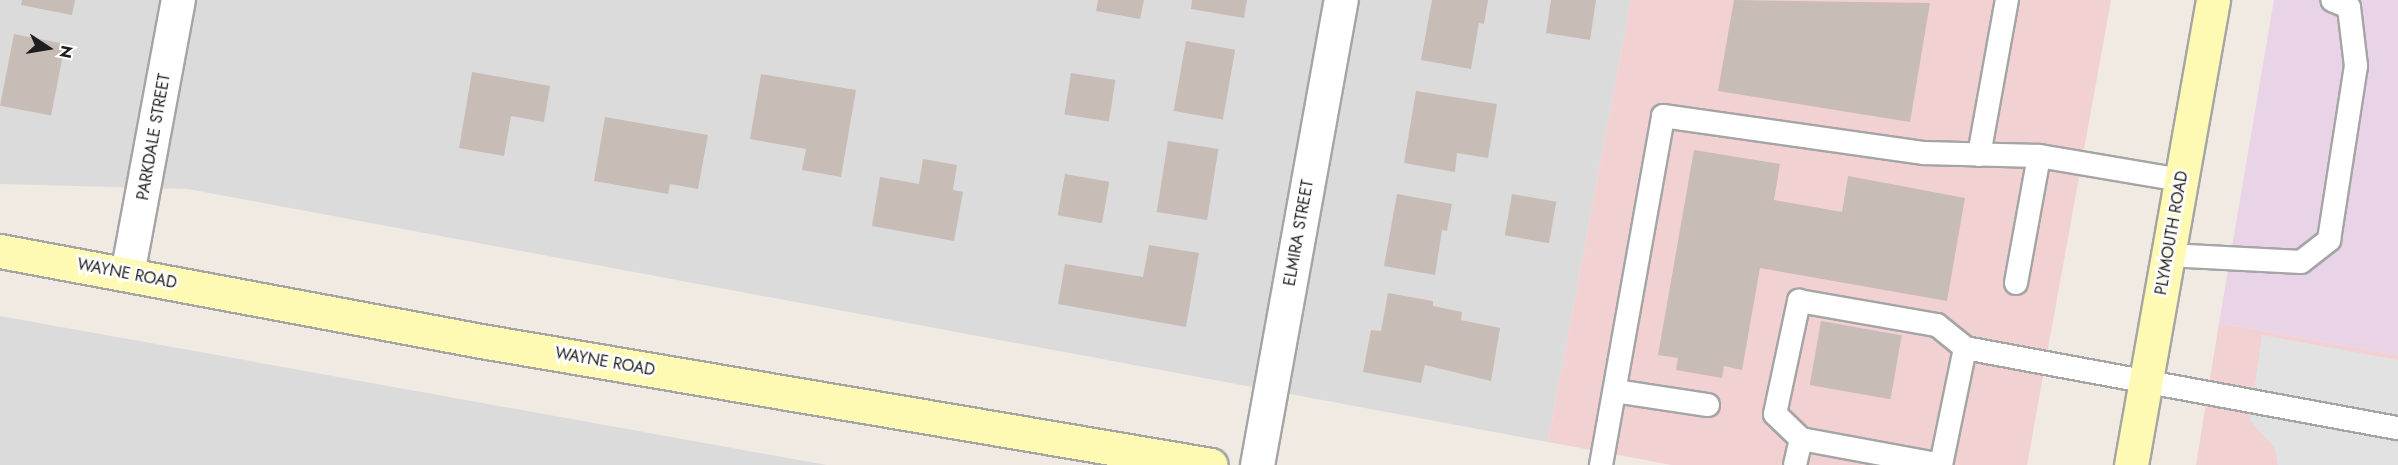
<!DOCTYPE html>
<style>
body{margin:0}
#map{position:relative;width:2398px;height:465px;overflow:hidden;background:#f0eae3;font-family:Jost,sans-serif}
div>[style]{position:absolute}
.residential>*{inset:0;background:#dcdbdb}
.commercial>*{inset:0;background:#f2d1d3}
.industrial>*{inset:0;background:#e9d4e7}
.parking>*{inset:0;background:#e2e2e2}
.building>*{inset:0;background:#c8bcb6;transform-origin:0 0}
.roads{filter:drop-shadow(2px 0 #a5a5a5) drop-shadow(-2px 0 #a5a5a5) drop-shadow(0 2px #a5a5a5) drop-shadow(0 -2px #a5a5a5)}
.lane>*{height:22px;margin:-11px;padding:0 11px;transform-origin:11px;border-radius:11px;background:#fff}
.street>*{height:33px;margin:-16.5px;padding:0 16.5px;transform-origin:16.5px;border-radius:16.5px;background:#fff}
.secondary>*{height:33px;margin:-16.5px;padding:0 16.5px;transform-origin:16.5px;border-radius:16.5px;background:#fefab3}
span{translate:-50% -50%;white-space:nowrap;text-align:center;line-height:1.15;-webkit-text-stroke:5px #fff;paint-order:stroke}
.street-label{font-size:16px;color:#1e1e1e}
.north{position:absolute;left:18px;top:18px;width:60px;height:60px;-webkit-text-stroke:4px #fff;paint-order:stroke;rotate:102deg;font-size:16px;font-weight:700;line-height:24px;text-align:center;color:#1e1e1e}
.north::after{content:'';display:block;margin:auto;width:21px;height:27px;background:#1e1e1e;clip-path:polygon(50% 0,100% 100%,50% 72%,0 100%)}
</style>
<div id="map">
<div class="residential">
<i style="clip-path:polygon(0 0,1631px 0,1548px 442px,188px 189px,0 184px)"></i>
<i style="clip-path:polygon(0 316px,827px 465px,0 465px)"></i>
</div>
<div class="commercial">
<i style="clip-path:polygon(1631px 0,2111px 0,2027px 465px,1672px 465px,1548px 442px)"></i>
<i style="clip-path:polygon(2219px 323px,2398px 355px,2398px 465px,2196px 465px)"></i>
</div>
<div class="industrial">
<i style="clip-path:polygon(2274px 0,2398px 0,2398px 355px,2219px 323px)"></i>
</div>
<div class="parking">
<i style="clip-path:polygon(2262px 335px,2398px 360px,2398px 465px,2278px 465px,2275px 448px,2250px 421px)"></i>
</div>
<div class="building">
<i style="clip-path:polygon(22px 0,75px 0,72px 15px,21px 5px)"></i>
<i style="clip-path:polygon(1098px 0,1144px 0,1140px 19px,1096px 11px)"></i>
<i style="clip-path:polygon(1192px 0,1247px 0,1244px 18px,1191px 9px)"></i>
<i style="clip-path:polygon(1432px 0,1488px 0,1484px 24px,1479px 23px,1471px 69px,1421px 60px)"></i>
<i style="clip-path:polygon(1551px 0,1596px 0,1590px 40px,1546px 33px)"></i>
<i style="clip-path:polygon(1734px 0,1930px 3px,1910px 122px,1718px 91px)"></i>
<i style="left:14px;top:34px;width:52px;height:73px;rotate:11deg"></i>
<i style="left:1186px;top:41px;width:50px;height:71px;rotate:10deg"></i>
<i style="clip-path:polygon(472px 72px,550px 86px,544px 122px,511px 116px,504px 156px,459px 148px)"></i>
<i style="left:1071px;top:73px;width:45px;height:42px;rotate:9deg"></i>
<i style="clip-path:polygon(761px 74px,856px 90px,841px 177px,802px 170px,806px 149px,750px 139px)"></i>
<i style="clip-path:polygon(1416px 91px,1497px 104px,1488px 158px,1457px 153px,1455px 172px,1404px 163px)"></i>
<i style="clip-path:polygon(605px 117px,708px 135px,698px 189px,670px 184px,668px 194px,594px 181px)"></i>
<i style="left:1168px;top:141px;width:51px;height:72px;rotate:9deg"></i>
<i style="clip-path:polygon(1694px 150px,1780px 164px,1774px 200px,1842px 212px,1848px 176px,1965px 198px,1947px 301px,1760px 268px,1742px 370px,1724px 366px,1722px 378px,1676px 370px,1678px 358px,1658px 355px)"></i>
<i style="clip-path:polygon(923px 159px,957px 165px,953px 190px,963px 192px,954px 241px,872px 226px,880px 177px,919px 184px)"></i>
<i style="left:1065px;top:174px;width:45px;height:42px;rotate:10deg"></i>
<i style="clip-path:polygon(1397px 194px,1452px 204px,1447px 231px,1442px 230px,1435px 275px,1384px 266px)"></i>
<i style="left:1512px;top:194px;width:45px;height:42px;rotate:10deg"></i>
<i style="clip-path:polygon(1149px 245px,1199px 253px,1186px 327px,1058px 304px,1065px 264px,1143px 277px)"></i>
<i style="clip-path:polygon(1388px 293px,1433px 301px,1433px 306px,1462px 312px,1461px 320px,1500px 328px,1491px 381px,1425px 365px,1421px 383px,1363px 372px,1371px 330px,1381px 331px)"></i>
<i style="left:1821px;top:321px;width:82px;height:65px;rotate:10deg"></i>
</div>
<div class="roads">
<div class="lane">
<i style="left:1979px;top:155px;width:158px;rotate:-79.8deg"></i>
<i style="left:2168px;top:255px;width:133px;rotate:3deg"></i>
<i style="left:2301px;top:262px;width:36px;rotate:-38deg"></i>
<i style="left:2329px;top:240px;width:176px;rotate:-81.2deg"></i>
<i style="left:2356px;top:66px;width:59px;rotate:-96.8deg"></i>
<i style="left:2349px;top:7px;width:18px;rotate:-158deg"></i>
<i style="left:2016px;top:283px;width:129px;rotate:-79.7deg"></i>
<i style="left:1615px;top:391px;width:94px;rotate:8.6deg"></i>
<i style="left:1801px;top:439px;width:36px;rotate:-136deg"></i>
<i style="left:1775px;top:414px;width:116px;rotate:-78deg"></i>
<i style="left:1799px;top:301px;width:140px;rotate:9.9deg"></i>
<i style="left:1937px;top:325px;width:36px;rotate:39deg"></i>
<i style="left:1601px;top:465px;width:354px;rotate:-79.9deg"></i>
<i style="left:1663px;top:116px;width:264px;rotate:8.1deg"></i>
<i style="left:1924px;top:153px;width:115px;rotate:1.5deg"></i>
<i style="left:2039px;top:156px;width:144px;rotate:9.6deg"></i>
<i style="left:1795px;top:465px;width:27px;rotate:-77deg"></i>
<i style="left:1801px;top:439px;width:142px;rotate:10.5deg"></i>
<i style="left:1941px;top:465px;width:119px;rotate:-78.4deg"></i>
<i style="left:1965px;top:348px;width:440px;rotate:10.5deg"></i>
</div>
<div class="street">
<i style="left:127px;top:274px;width:279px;rotate:-79.5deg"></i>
<i style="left:1257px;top:465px;width:473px;rotate:-79.8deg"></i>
</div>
<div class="secondary">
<i style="left:0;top:251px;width:495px;rotate:10.6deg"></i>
<i style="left:487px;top:342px;width:734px;rotate:9.64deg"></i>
<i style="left:2131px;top:465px;width:472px;rotate:-80deg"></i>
</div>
</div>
<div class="street-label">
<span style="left:154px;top:137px;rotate:-80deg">PARKDALE STREET</span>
<span style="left:1299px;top:233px;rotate:-80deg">ELMIRA STREET</span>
<span style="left:2172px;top:233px;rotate:-80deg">PLYMOUTH ROAD</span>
<span style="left:127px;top:274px;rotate:11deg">WAYNE ROAD</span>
<span style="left:605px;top:362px;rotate:10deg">WAYNE ROAD</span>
</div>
<div class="north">N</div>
</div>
